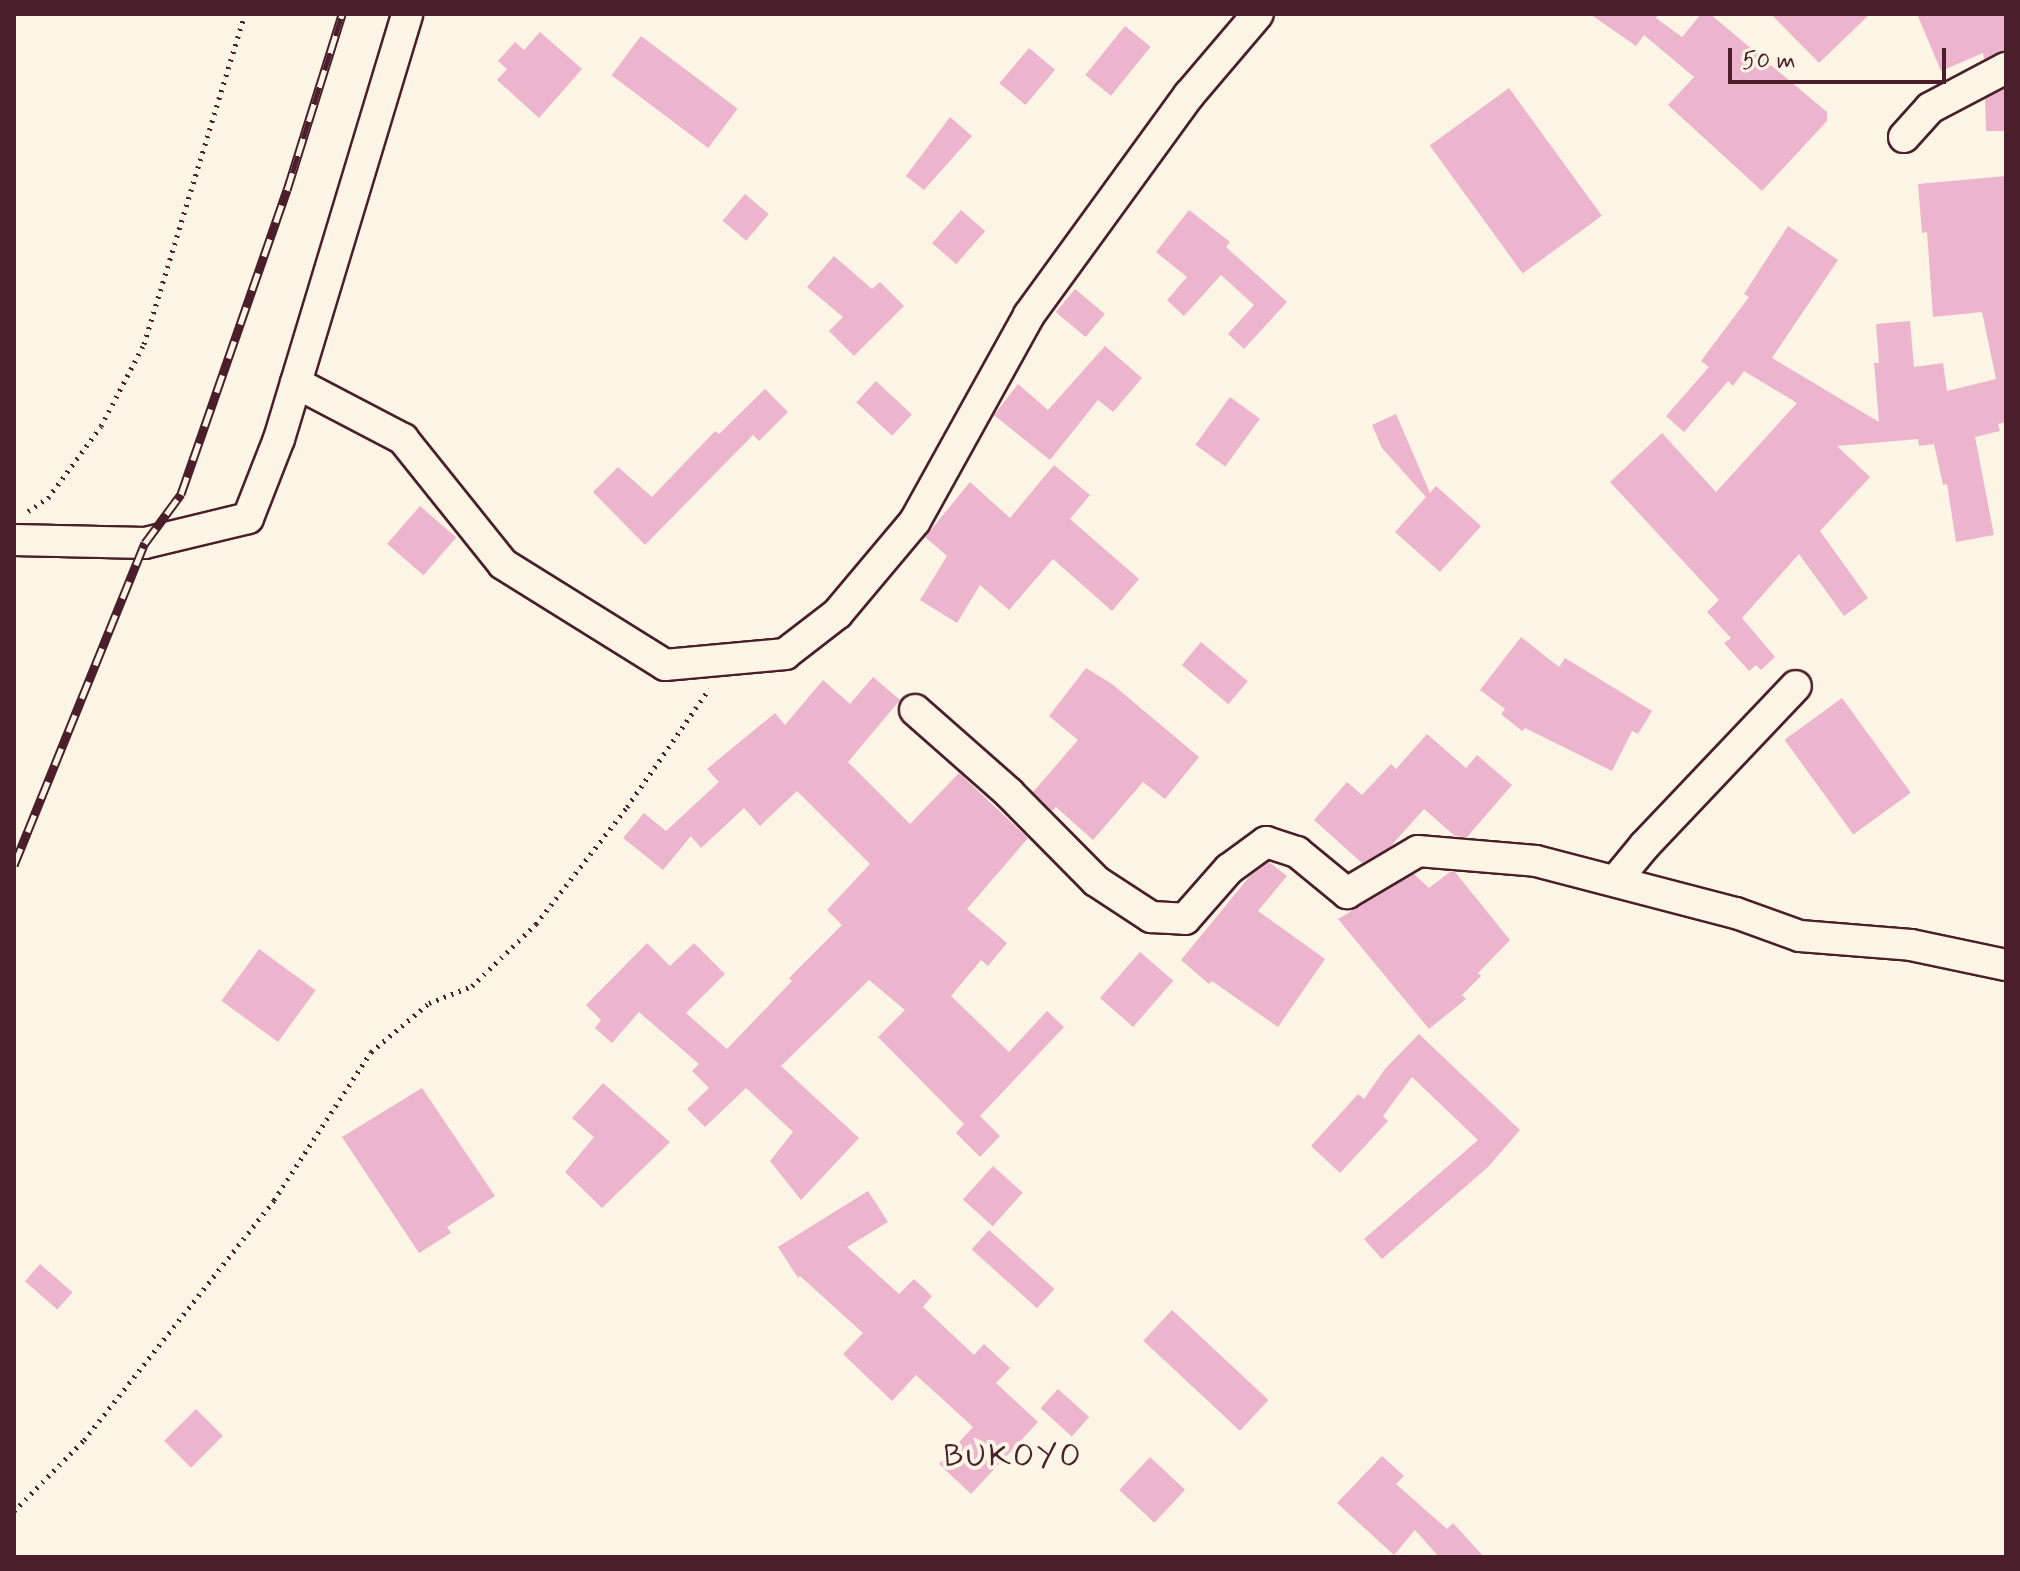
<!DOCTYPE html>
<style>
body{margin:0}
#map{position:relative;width:2020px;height:1571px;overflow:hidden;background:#fcf5e5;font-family:Mynerve,sans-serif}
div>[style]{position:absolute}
.building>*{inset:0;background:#ecb5cd;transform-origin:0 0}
.path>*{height:5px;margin-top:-2.5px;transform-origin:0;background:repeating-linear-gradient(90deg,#4a1f2b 0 2px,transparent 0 8px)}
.roads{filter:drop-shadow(2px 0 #4a1f2b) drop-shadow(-2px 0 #4a1f2b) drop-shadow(0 2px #4a1f2b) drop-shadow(0 -2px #4a1f2b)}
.street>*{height:30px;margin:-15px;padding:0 15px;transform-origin:15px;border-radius:15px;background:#fcf5e5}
.rail>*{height:9px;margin-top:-4.5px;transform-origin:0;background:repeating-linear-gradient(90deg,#fcf5e5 0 18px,#4a1f2b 0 36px);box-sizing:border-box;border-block:2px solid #4a1f2b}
span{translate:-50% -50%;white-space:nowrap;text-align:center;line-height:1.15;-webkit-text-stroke:8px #fcf5e5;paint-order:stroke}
.quarter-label{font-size:32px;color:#4a1f2b;letter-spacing:2px}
.frame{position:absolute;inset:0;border:16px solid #4a1f2b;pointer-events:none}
.scale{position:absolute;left:1728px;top:48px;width:218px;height:36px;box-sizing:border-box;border:4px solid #4a1f2b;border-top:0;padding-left:10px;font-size:24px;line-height:28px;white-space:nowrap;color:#4a1f2b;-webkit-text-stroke:6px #fcf5e5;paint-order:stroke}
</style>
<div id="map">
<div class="building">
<i style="clip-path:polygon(1590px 14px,1659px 14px,1656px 18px,1682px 37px,1701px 14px,1710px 14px,1827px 112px,1827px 121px,1762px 191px,1668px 105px,1694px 77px,1644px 35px,1636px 46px)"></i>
<i style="clip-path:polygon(1771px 14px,1870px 14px,1819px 63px)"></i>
<i style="clip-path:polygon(1917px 14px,2006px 14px,2006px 50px,1984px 59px,1983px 53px,1941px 71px)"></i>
<i style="left:1125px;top:26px;width:33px;height:63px;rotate:39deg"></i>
<i style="clip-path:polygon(540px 32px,582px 69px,539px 118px,497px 80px,507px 69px,498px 61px,515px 42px,524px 50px)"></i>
<i style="left:641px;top:36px;width:121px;height:49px;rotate:37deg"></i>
<i style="left:1029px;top:48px;width:34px;height:46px;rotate:40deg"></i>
<i style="left:1509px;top:88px;width:158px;height:98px;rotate:54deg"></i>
<i style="clip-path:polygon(2006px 88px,2006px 131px,1986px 131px,1985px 99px)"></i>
<i style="clip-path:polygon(950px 117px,972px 136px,924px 190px,906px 176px)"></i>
<i style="clip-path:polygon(2006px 176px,2006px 422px,1998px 424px,2000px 431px,1975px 437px,1994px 535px,1956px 542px,1947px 484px,1943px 485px,1934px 444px,1919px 446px,1918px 439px,1837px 446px,1870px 477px,1820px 531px,1868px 598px,1844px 616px,1799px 554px,1742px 618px,1775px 657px,1761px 670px,1756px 665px,1749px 671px,1724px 643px,1731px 638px,1707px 612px,1719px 600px,1610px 482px,1662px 433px,1716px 492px,1797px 403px,1744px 371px,1733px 386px,1728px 381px,1684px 432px,1666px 416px,1709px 367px,1701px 361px,1749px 297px,1744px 294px,1788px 226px,1838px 260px,1772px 358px,1879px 422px,1874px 363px,1879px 363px,1876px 324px,1910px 321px,1914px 367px,1943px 363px,1947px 391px,1996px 379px,1982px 312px,1933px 317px,1927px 232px,1922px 233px,1918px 184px)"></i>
<i style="left:745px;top:194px;width:31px;height:35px;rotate:40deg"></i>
<i style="left:961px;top:210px;width:32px;height:44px;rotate:41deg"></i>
<i style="clip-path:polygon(1189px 210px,1230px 242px,1226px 247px,1287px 302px,1244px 349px,1228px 334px,1254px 305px,1221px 275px,1184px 316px,1167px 300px,1187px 277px,1156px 252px)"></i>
<i style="clip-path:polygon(834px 256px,872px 289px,880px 282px,904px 306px,854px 356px,829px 331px,843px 317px,807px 287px)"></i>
<i style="left:1075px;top:289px;width:39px;height:30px;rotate:40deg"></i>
<i style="clip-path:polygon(1105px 346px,1142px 378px,1113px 412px,1098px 400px,1050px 460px,994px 415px,1018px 384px,1048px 410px)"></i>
<i style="left:876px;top:381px;width:49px;height:29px;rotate:43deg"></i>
<i style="clip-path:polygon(765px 389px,788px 412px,759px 441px,753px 435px,645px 545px,593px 492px,618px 467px,652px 497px,715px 431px,719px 434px)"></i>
<i style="left:1230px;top:397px;width:37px;height:59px;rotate:36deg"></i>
<i style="clip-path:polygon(1396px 414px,1430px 493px,1436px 486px,1481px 526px,1440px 572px,1395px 532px,1426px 497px,1382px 448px,1372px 425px)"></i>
<i style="clip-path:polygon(1054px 465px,1090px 495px,1070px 519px,1139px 579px,1112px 611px,1053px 559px,1009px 610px,980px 585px,957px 623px,920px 600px,947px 556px,925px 537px,970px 482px,1010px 518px)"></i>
<i style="left:420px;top:506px;width:48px;height:50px;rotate:41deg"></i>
<i style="clip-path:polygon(1521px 637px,1559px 667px,1565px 658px,1652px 711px,1638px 734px,1632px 731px,1612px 771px,1525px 728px,1522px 731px,1501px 714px,1505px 709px,1480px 690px)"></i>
<i style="left:1201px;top:642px;width:61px;height:30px;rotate:40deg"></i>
<i style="clip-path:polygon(1086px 668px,1112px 684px,1199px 757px,1165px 799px,1143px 782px,1093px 840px,1056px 807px,1052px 811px,1033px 792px,1078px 740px,1049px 716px)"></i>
<i style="clip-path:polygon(873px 677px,900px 700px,848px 762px,910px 824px,959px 773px,1028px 838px,967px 909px,1007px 943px,988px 966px,981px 960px,951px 996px,1009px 1052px,1047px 1011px,1064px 1027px,980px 1116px,1000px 1136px,980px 1157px,956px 1133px,964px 1124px,878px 1037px,905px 1010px,869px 980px,781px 1066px,859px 1138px,801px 1200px,770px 1161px,793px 1132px,746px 1088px,705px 1127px,687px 1109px,709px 1088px,692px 1071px,699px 1064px,639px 1012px,612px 1043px,595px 1028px,601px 1020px,586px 1005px,647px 943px,670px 966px,694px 943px,725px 974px,686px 1013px,727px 1049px,792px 981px,789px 978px,842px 925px,827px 910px,870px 864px,797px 791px,760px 826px,744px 808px,701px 848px,691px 836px,663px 870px,623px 838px,644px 813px,666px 831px,719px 782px,707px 769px,775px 713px,785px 725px,823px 680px,850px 704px)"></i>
<i style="left:1842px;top:698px;width:117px;height:71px;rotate:54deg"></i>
<i style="clip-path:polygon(1427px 734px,1466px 768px,1477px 755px,1512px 785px,1467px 837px,1455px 836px,1424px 809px,1390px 847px,1362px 863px,1314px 820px,1347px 782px,1362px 795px,1391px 764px,1396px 769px)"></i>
<i style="clip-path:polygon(1269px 862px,1287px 876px,1258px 911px,1325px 959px,1278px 1027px,1212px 981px,1209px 984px,1181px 960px,1250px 876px)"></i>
<i style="clip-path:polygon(1450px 872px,1455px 872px,1510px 940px,1478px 973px,1481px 976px,1462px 995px,1466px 999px,1429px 1029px,1338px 919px,1414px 874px,1429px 888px)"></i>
<i style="left:259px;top:949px;width:70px;height:64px;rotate:36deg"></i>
<i style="left:1140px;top:952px;width:44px;height:61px;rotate:41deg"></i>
<i style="clip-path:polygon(1419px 1034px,1520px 1130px,1488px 1167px,1382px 1259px,1364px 1239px,1478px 1140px,1412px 1077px,1383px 1116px,1388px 1121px,1340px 1173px,1311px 1146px,1358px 1094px,1364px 1099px,1385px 1069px)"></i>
<i style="clip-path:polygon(603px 1083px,670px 1142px,602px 1208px,565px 1172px,594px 1137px,572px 1118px)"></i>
<i style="clip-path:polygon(422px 1088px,495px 1196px,447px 1227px,451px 1233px,419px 1253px,342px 1137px)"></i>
<i style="left:993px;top:1166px;width:40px;height:45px;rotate:42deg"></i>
<i style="clip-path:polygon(868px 1191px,888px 1222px,847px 1247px,899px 1294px,914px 1279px,932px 1296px,923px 1307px,974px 1355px,984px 1344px,1010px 1368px,996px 1383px,1038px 1422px,971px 1494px,939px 1464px,973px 1427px,916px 1375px,892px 1401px,843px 1354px,863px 1333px,800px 1276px,798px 1278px,778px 1247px)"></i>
<i style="left:989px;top:1230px;width:88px;height:26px;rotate:42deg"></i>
<i style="left:40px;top:1264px;width:43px;height:23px;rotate:41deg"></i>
<i style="left:1172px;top:1310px;width:132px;height:42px;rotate:43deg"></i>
<i style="left:1058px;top:1389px;width:42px;height:26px;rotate:42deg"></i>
<i style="left:196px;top:1409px;width:38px;height:45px;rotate:45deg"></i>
<i style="clip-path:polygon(1382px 1456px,1404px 1476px,1396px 1484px,1447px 1529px,1453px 1523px,1484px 1557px,1439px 1557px,1415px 1530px,1394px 1555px,1337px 1503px)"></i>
<i style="left:1150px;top:1457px;width:48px;height:45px;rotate:43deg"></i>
</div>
<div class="path">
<i style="left:28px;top:511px;width:24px;rotate:-33deg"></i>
<i style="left:48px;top:498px;width:89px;rotate:-53.6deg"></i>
<i style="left:101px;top:426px;width:93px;rotate:-62.3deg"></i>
<i style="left:144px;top:344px;width:345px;rotate:-73deg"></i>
<i style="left:14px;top:1511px;width:100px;rotate:-45.4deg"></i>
<i style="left:84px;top:1440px;width:306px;rotate:-51.6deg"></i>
<i style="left:274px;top:1200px;width:177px;rotate:-56.8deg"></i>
<i style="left:371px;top:1052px;width:76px;rotate:-40.2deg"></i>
<i style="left:429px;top:1003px;width:46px;rotate:-21.6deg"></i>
<i style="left:472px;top:986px;width:89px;rotate:-44.1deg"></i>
<i style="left:536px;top:924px;width:148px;rotate:-52.1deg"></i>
<i style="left:627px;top:807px;width:144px;rotate:-55.2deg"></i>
</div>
<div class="roads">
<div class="street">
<i style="left:1904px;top:137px;width:39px;rotate:-48deg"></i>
<i style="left:1930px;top:108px;width:86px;rotate:-27.8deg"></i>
<i style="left:296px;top:383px;width:121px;rotate:27.6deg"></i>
<i style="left:403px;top:439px;width:160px;rotate:51.3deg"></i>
<i style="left:503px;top:564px;width:191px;rotate:31.9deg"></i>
<i style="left:665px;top:665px;width:121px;rotate:-5.2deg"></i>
<i style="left:785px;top:654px;width:66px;rotate:-37.6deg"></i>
<i style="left:837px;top:614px;width:121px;rotate:-50deg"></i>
<i style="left:915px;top:521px;width:235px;rotate:-61deg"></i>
<i style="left:1029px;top:315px;width:272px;rotate:-54deg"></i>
<i style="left:1189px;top:95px;width:106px;rotate:-49.6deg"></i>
<i style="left:14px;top:540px;width:131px;rotate:1.3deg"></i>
<i style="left:145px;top:543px;width:106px;rotate:-13.6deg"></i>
<i style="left:248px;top:518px;width:85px;rotate:-68.6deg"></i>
<i style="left:279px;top:439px;width:444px;rotate:-73.2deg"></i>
<i style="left:915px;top:710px;width:125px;rotate:41.4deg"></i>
<i style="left:1009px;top:793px;width:124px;rotate:45.3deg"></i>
<i style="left:1096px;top:881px;width:66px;rotate:33.2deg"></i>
<i style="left:1151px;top:917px;width:34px;rotate:3deg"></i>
<i style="left:1185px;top:919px;width:67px;rotate:-48.7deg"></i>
<i style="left:1229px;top:869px;width:46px;rotate:-36.1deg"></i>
<i style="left:1266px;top:842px;width:33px;rotate:18deg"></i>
<i style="left:1297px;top:852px;width:65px;rotate:39.4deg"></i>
<i style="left:1347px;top:893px;width:82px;rotate:-30.6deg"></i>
<i style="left:1418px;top:851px;width:118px;rotate:4.8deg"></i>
<i style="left:1536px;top:861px;width:207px;rotate:14.6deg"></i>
<i style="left:1736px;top:913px;width:68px;rotate:19.8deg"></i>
<i style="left:1800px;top:936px;width:111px;rotate:4.6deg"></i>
<i style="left:1911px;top:945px;width:97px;rotate:11.9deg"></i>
<i style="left:1616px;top:880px;width:45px;rotate:-50.4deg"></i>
<i style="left:1645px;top:845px;width:219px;rotate:-46.5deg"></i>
</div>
</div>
<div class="rail">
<i style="left:14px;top:865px;width:348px;rotate:-67.9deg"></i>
<i style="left:145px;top:543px;width:61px;rotate:-53.7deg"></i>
<i style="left:181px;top:494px;width:322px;rotate:-70.8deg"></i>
<i style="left:287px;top:190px;width:184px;rotate:-72.6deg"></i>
</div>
<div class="quarter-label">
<span style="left:1013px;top:1457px">BUKOYO</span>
</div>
<div class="frame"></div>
<div class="scale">50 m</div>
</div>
